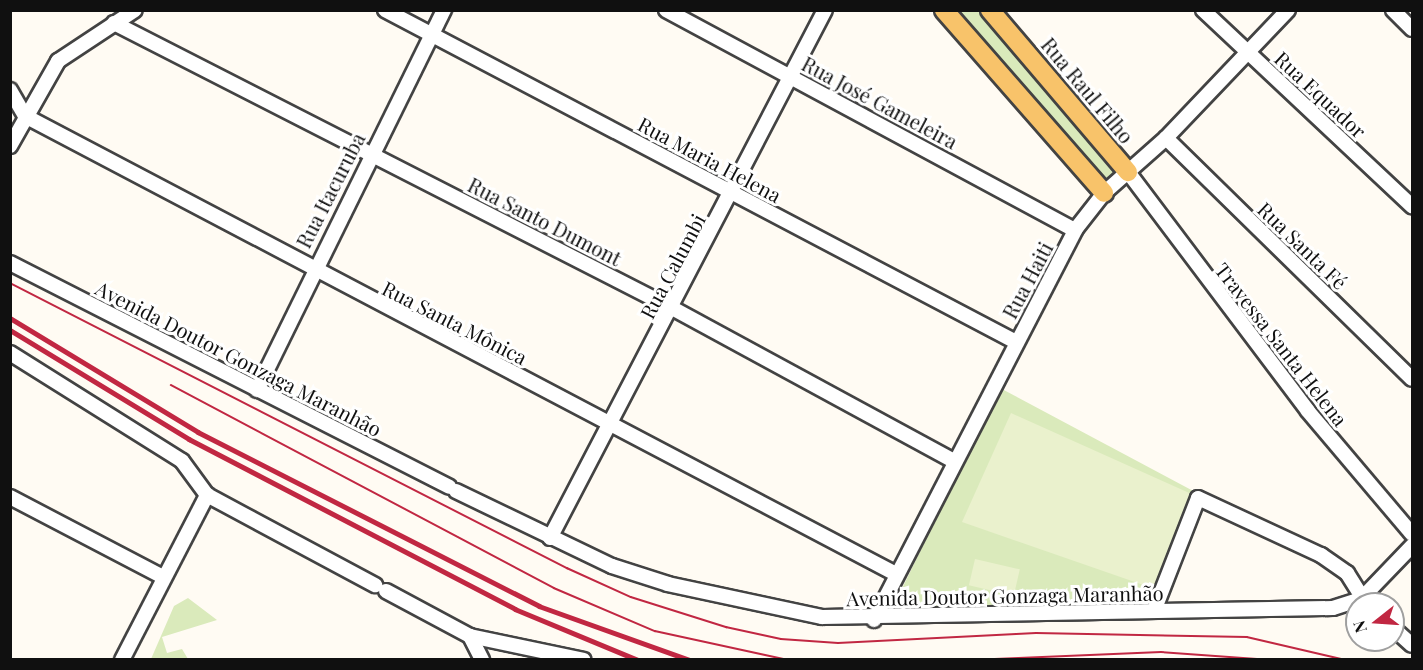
<!DOCTYPE html>
<meta charset="utf-8">
<style>
body{margin:0}
#map{position:relative;width:1423px;height:670px;overflow:hidden;background:#fffbf3;font-family:"Playfair Display",serif}
div>[style]{position:absolute}
.green>*{inset:0;background:#daeabb}
.pitch>*{inset:0;background:#eaf1cd;transform-origin:0 0}
.roads{filter:drop-shadow(2px 0 #434343) drop-shadow(-2px 0 #434343) drop-shadow(0 2px #434343) drop-shadow(0 -2px #434343)}
.minor>*{height:14px;margin:-7px;padding:0 7px;transform-origin:7px;border-radius:7px;background:#fff}
.major>*{height:18px;margin:-9px;padding:0 9px;transform-origin:9px;border-radius:9px;background:#f8c36a}
.tram>*{height:1.5px;margin:-0.75px;padding:0 0.75px;transform-origin:0.75px;border-radius:0.75px;background:#c12742}
.rail>*{height:4.5px;margin:-2.25px;padding:0 2.25px;transform-origin:2.25px;border-radius:2.25px;background:#c12742}
span{translate:-50% -50%;white-space:nowrap;text-align:center;line-height:1.15;-webkit-text-stroke:6px #fff;paint-order:stroke}
.street-label{font-size:20px;color:#101010}
.frame{position:absolute;inset:0;border:12px solid #101010;pointer-events:none}
.north{position:absolute;left:1345px;top:592px;width:60px;height:60px;box-sizing:border-box;background:#fff;border:2px solid #9f9f9f;border-radius:50%;rotate:253deg;font-size:16px;font-weight:700;line-height:24px;text-align:center;color:#101010}
.north::after{content:'';display:block;margin:auto;width:21px;height:27px;background:#c12742;clip-path:polygon(50% 0,100% 100%,50% 72%,0 100%)}
</style>
<div id="map">
<div class="green">
<i style="clip-path:polygon(945px 11px,990px 11px,1128px 172px,1104px 193px)"></i>
<i style="clip-path:polygon(1000px 388px,1197px 493px,1153px 604px,891px 611px)"></i>
<i style="clip-path:polygon(188px 598px,217px 620px,162px 637px,167px 653px,182px 649px,188px 659px,151px 659px,174px 606px)"></i>
</div>
<div class="pitch">
<i style="clip-path:polygon(1011px 413px,1196px 496px,1155px 589px,962px 522px)"></i>
<i style="left:975px;top:559px;width:46px;height:27px;rotate:13deg"></i>
</div>
<div class="roads">
<div class="minor">
<i style="left:385px;top:10px;width:713px;rotate:27.75deg"></i>
<i style="left:666px;top:10px;width:464px;rotate:28.3deg"></i>
<i style="left:1203px;top:10px;width:287px;rotate:43.2deg"></i>
<i style="left:1393px;top:10px;width:27px;rotate:45deg"></i>
<i style="left:114px;top:23px;width:627px;rotate:27.06deg"></i>
<i style="left:672px;top:308px;width:321px;rotate:28.5deg"></i>
<i style="left:10px;top:90px;width:30px;rotate:60deg"></i>
<i style="left:25px;top:116px;width:984px;rotate:27.74deg"></i>
<i style="left:1166px;top:138px;width:344px;rotate:44.4deg"></i>
<i style="left:10px;top:146px;width:98px;rotate:-60.5deg"></i>
<i style="left:58px;top:61px;width:92px;rotate:-33.5deg"></i>
<i style="left:1128px;top:172px;width:299px;rotate:53deg"></i>
<i style="left:1308px;top:411px;width:161px;rotate:49.8deg"></i>
<i style="left:10px;top:263px;width:493px;rotate:27deg"></i>
<i style="left:10px;top:353px;width:203px;rotate:32.1deg"></i>
<i style="left:182px;top:461px;width:42px;rotate:53.7deg"></i>
<i style="left:207px;top:495px;width:191px;rotate:28.2deg"></i>
<i style="left:257px;top:390px;width:424px;rotate:-63.8deg"></i>
<i style="left:456px;top:491px;width:173px;rotate:25.7deg"></i>
<i style="left:612px;top:566px;width:59px;rotate:17.8deg"></i>
<i style="left:668px;top:584px;width:157px;rotate:12.1deg"></i>
<i style="left:822px;top:617px;width:511px;rotate:-1.01deg"></i>
<i style="left:1333px;top:608px;width:29px;rotate:-18deg"></i>
<i style="left:1361px;top:599px;width:74px;rotate:-46.1deg"></i>
<i style="left:10px;top:497px;width:173px;rotate:27.6deg"></i>
<i style="left:550px;top:538px;width:595px;rotate:-62.49deg"></i>
<i style="left:386px;top:591px;width:95px;rotate:28.2deg"></i>
<i style="left:470px;top:636px;width:27px;rotate:63deg"></i>
<i style="left:1154px;top:611px;width:121px;rotate:-68.7deg"></i>
<i style="left:1198px;top:498px;width:136px;rotate:24.9deg"></i>
<i style="left:1321px;top:555px;width:32px;rotate:35deg"></i>
<i style="left:1347px;top:573px;width:36px;rotate:58deg"></i>
<i style="left:874px;top:620px;width:439px;rotate:-62.7deg"></i>
<i style="left:1075px;top:230px;width:47px;rotate:-51.9deg"></i>
<i style="left:1104px;top:193px;width:83px;rotate:-41.6deg"></i>
<i style="left:1166px;top:138px;width:177px;rotate:-46.4deg"></i>
<i style="left:1393px;top:628px;width:25px;rotate:42deg"></i>
<i style="left:470px;top:636px;width:116px;rotate:11.9deg"></i>
<i style="left:122px;top:660px;width:186px;rotate:-62.7deg"></i>
</div>
<div class="major">
<i style="left:944px;top:10px;width:243px;rotate:48.8deg"></i>
<i style="left:990px;top:10px;width:213px;rotate:49.6deg"></i>
</div>
</div>
<div class="tram">
<i style="left:10px;top:283px;width:626px;rotate:27.1deg"></i>
<i style="left:567px;top:568px;width:70px;rotate:24.4deg"></i>
<i style="left:631px;top:597px;width:100px;rotate:17.5deg"></i>
<i style="left:726px;top:627px;width:56px;rotate:12.3deg"></i>
<i style="left:781px;top:639px;width:57px;rotate:4deg"></i>
<i style="left:838px;top:643px;width:198px;rotate:-2.9deg"></i>
<i style="left:1036px;top:633px;width:211px;rotate:1.1deg"></i>
<i style="left:1247px;top:637px;width:102px;rotate:13.1deg"></i>
<i style="left:171px;top:385px;width:433px;rotate:27.9deg"></i>
<i style="left:554px;top:588px;width:110px;rotate:23.1deg"></i>
<i style="left:655px;top:631px;width:136px;rotate:12.3deg"></i>
<i style="left:971px;top:660px;width:190px;rotate:-2.4deg"></i>
<i style="left:1161px;top:652px;width:110px;rotate:4.2deg"></i>
</div>
<div class="rail">
<i style="left:10px;top:318px;width:220px;rotate:31.2deg"></i>
<i style="left:198px;top:432px;width:383px;rotate:27deg"></i>
<i style="left:539px;top:606px;width:160px;rotate:19.7deg"></i>
<i style="left:10px;top:330px;width:210px;rotate:31.3deg"></i>
<i style="left:189px;top:439px;width:368px;rotate:27.5deg"></i>
<i style="left:515px;top:609px;width:133px;rotate:22.5deg"></i>
</div>
<div class="street-label">
<span style="left:1088px;top:90px;rotate:50deg">Rua Raul Filho</span>
<span style="left:1321px;top:94px;rotate:43deg">Rua Equador</span>
<span style="left:880px;top:102px;rotate:28deg">Rua José Gameleira</span>
<span style="left:710px;top:159px;rotate:28deg">Rua Maria Helena</span>
<span style="left:330px;top:190px;rotate:-63deg">Rua Itacuruba</span>
<span style="left:545px;top:221px;rotate:27deg">Rua Santo Dumont</span>
<span style="left:1303px;top:245px;rotate:44deg">Rua Santa Fé</span>
<span style="left:672px;top:266px;rotate:-62deg">Rua Calumbi</span>
<span style="left:1027px;top:280px;rotate:-62deg">Rua Haiti</span>
<span style="left:455px;top:322px;rotate:27deg">Rua Santa Mônica</span>
<span style="left:1282px;top:344px;rotate:52deg">Travessa Santa Helena</span>
<span style="left:239px;top:358px;rotate:27deg">Avenida Doutor Gonzaga Maranhão</span>
<span style="left:1005px;top:595px;rotate:-1deg">Avenida Doutor Gonzaga Maranhão</span>
</div>
<div class="frame"></div>
<div class="north">N</div>
</div>
